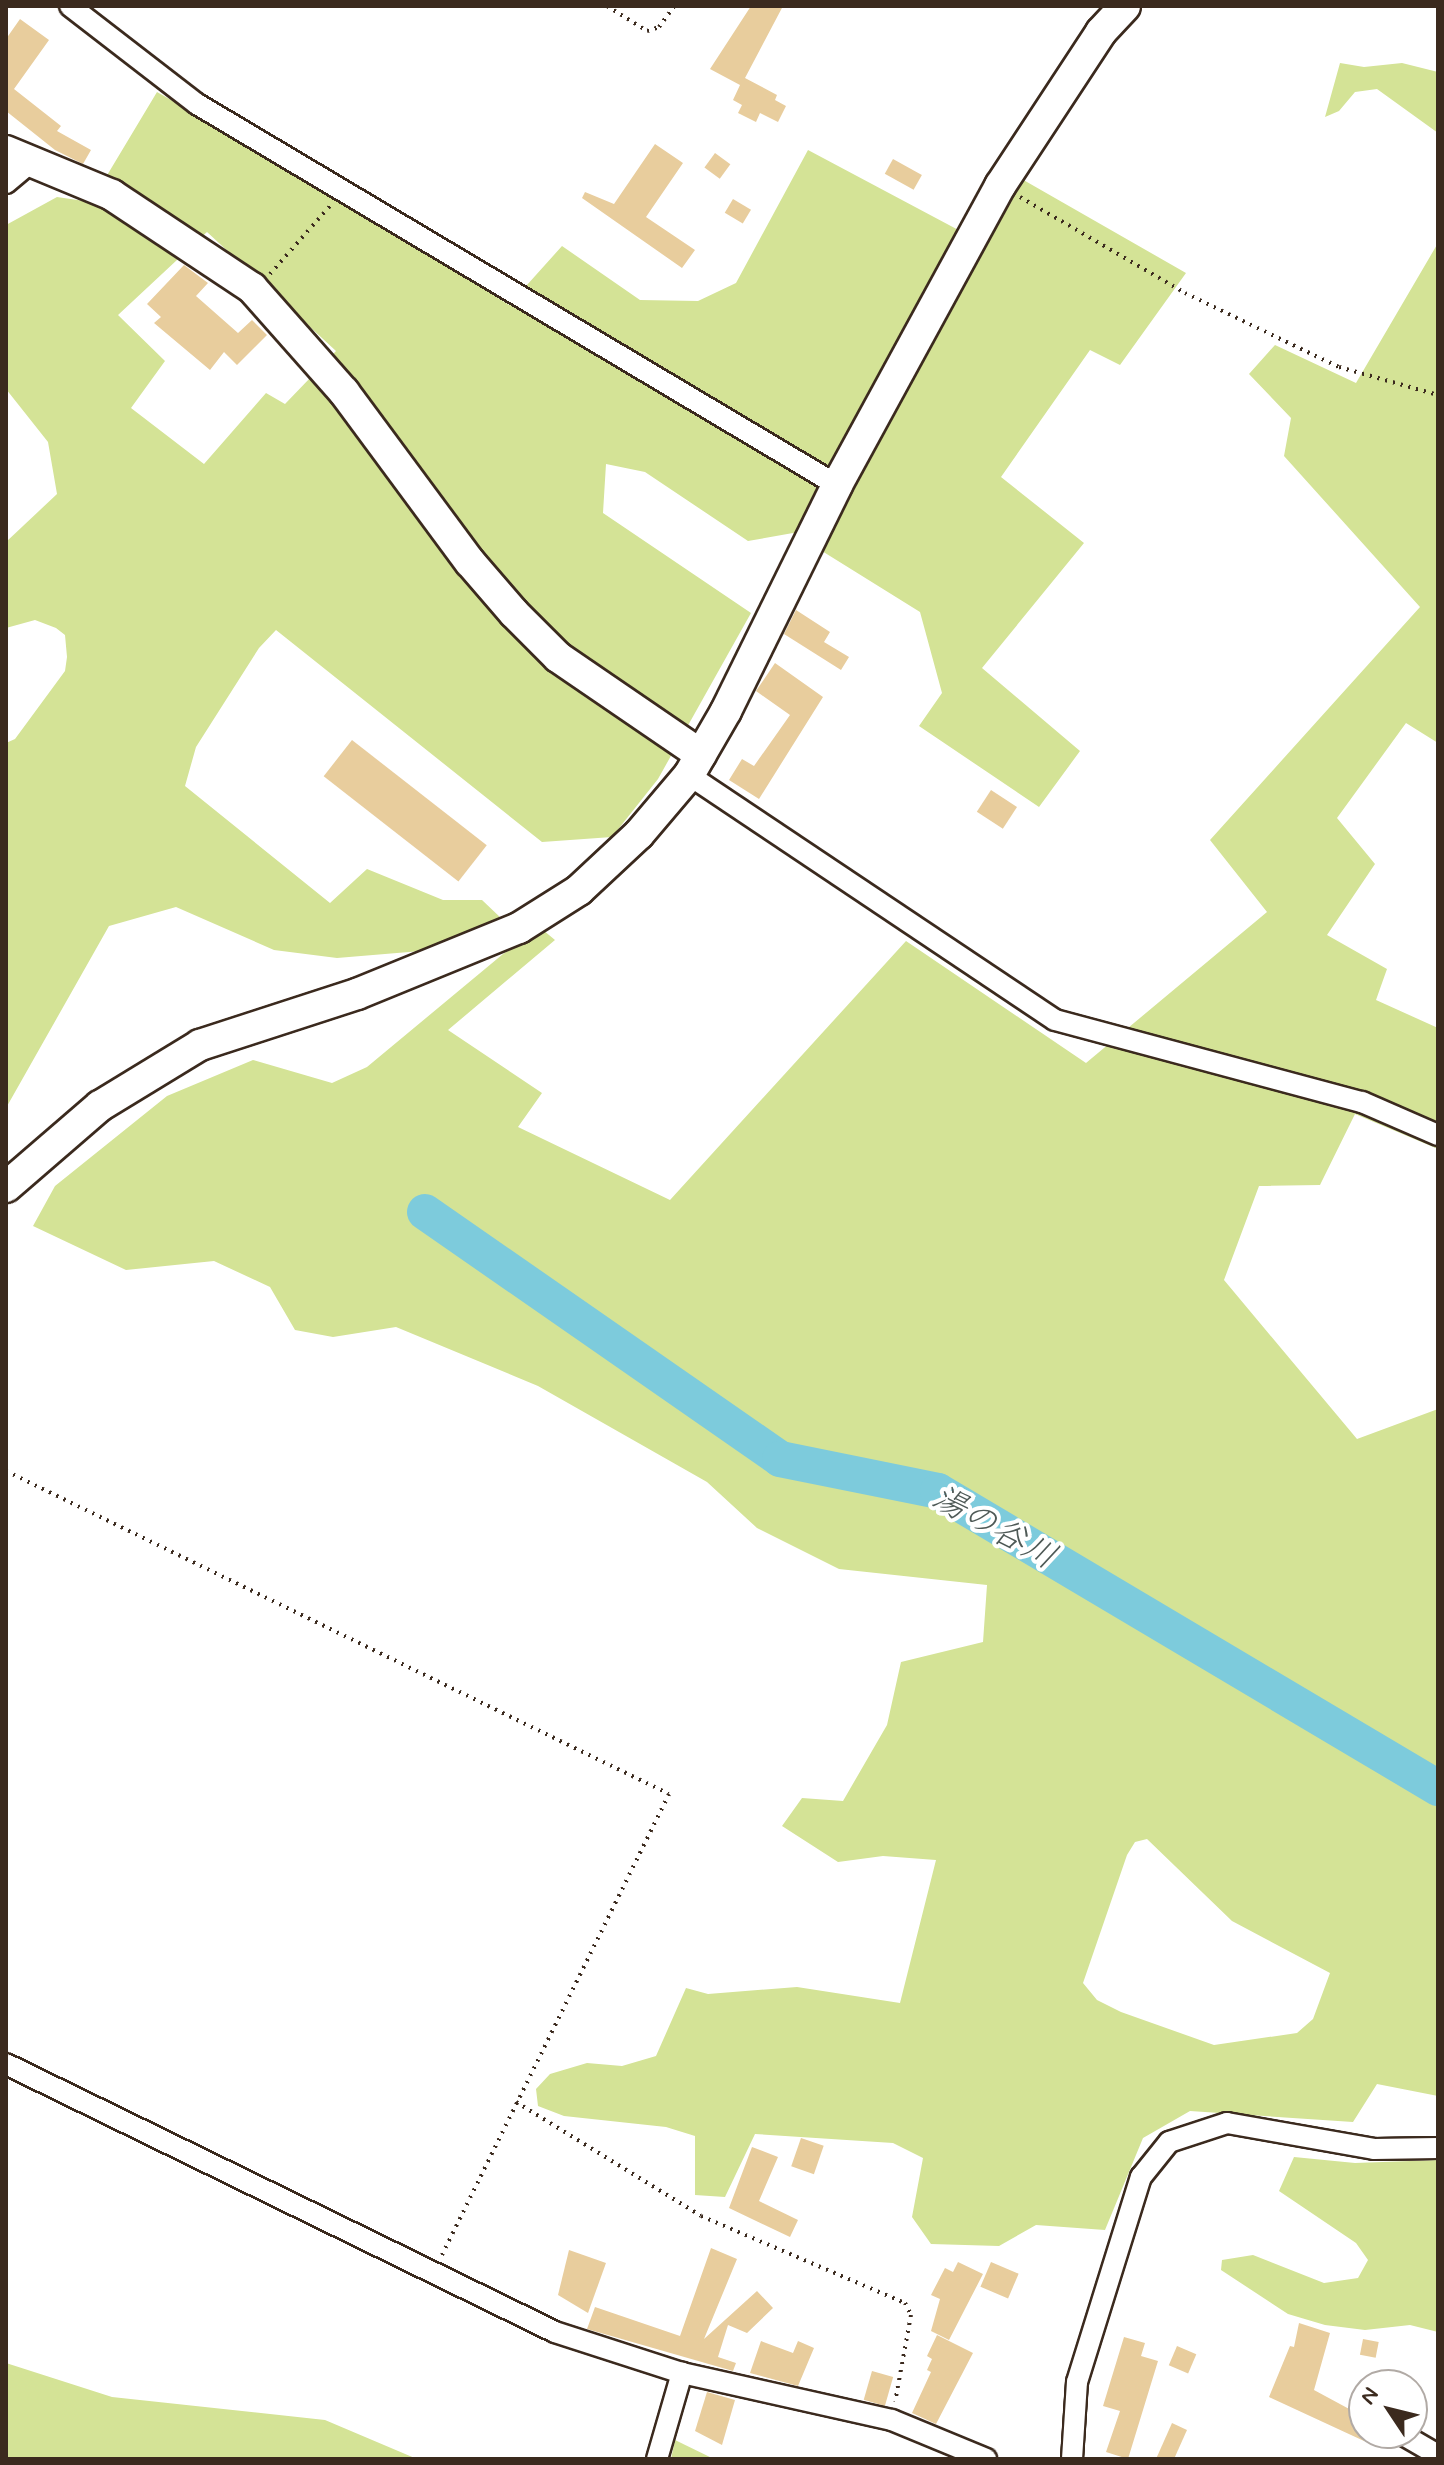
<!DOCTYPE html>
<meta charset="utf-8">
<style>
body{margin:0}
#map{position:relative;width:1444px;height:2465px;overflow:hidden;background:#fff;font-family:Mynerve,"Klee One",sans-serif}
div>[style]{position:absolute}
.green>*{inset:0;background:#d4e396}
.river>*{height:36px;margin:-18px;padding:0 18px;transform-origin:18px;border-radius:18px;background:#7dcbdc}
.building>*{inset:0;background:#e8cd9d;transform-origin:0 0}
.path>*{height:4px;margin-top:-2px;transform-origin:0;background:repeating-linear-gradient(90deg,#3b2a1e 0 2px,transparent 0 8px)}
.roads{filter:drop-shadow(2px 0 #3b2a1e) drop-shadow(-2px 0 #3b2a1e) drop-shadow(0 2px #3b2a1e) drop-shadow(0 -2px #3b2a1e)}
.street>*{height:20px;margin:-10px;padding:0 10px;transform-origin:10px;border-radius:10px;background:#fff}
.secondary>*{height:30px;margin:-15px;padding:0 15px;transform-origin:15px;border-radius:15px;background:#fff}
span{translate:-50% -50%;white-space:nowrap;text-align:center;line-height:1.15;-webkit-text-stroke:8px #fff;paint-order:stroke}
.water-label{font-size:34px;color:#4f5a57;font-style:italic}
.frame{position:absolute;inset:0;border:8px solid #3b2a1e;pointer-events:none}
.north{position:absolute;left:1348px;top:2369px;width:80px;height:80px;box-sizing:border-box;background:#fff;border:2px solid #b1aaa5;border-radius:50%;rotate:305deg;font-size:22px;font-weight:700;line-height:32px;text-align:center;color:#3b2a1e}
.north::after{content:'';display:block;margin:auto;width:28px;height:36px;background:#3b2a1e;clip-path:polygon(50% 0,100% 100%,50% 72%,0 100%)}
</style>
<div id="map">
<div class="green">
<i style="clip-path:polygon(1340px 63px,1364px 67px,1402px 63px,1438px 72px,1438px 133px,1377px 89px,1355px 92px,1339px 111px,1325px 117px)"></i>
<i style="clip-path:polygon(evenodd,157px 92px,320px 184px,509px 305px,562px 246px,640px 300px,698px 301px,736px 283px,808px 150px,964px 233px,1020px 178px,1186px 273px,1120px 365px,1090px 350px,1001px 477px,1084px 543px,982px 668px,1080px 751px,1039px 807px,919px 726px,942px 693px,920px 612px,793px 533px,748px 541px,645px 472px,606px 464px,603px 513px,751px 613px,658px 779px,612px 837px,542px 842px,276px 630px,259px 648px,196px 747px,185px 786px,330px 903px,367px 869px,443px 900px,482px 900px,502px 919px,472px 936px,421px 951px,337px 958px,274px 950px,176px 907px,109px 926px,6px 1108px,6px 743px,15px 739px,65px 671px,67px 657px,65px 635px,56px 628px,35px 620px,6px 628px,6px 542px,57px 494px,48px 442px,6px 389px,6px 225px,57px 197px,91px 202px,157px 92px,207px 232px,336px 351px,285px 404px,266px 393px,204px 464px,131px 408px,165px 361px,118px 315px,207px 232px)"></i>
<i style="clip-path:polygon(evenodd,1438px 243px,1438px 743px,1406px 723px,1337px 818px,1375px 864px,1327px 935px,1387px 969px,1376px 1000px,1438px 1028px,1438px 1149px,1355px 1114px,1320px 1185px,1259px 1186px,1224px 1280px,1357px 1439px,1438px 1409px,1438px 2096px,1377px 2084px,1353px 2122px,1190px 2111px,1143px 2138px,1105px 2230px,1036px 2225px,999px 2246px,931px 2244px,912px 2217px,923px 2158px,893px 2143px,755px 2134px,725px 2197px,695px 2195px,695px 2136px,666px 2127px,564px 2116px,538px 2106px,536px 2089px,550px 2074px,587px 2063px,622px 2066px,656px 2056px,686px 1988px,708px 1994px,797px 1987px,900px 2003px,936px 1860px,883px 1856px,838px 1862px,782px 1826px,802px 1798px,843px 1801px,887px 1725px,901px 1662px,983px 1642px,987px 1585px,839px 1569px,757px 1528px,707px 1482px,538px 1386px,396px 1327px,333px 1337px,295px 1330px,270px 1287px,214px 1261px,126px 1270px,33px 1226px,55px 1186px,167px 1096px,253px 1060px,332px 1083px,367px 1067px,503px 954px,543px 930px,555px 940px,448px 1030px,542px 1093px,518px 1127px,670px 1200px,906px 941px,1086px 1063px,1267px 912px,1210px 840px,1420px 607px,1284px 456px,1291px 418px,1249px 374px,1275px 345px,1356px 383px,1438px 243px,1147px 1839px,1232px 1921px,1330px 1973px,1313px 2019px,1297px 2033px,1214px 2045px,1121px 2012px,1097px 2000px,1083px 1983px,1127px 1855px,1135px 1842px,1147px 1839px)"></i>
<i style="clip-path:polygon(1294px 2157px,1355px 2163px,1438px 2160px,1438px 2332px,1410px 2325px,1365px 2330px,1325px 2325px,1288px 2314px,1221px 2270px,1222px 2260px,1253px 2255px,1324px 2283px,1358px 2278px,1368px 2260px,1356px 2243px,1279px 2191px)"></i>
<i style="clip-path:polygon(6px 2363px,112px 2397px,325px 2420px,417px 2459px,6px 2459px)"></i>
<i style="clip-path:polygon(675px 2440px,714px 2459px,671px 2459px)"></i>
</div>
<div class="river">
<i style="left:425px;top:1212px;width:432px;rotate:34.8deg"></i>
<i style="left:780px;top:1459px;width:161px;rotate:11.4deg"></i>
<i style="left:938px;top:1491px;width:582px;rotate:30.71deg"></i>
</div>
<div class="building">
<i style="clip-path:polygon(751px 6px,783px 6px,745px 78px,777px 95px,775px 100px,786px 106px,778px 122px,760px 113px,756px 122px,738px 113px,742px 105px,733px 100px,740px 85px,710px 69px)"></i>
<i style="clip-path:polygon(20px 19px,49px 40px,14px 89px,61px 126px,57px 131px,91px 150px,83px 164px,55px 150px,6px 111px,6px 39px)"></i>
<i style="clip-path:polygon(655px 144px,683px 163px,646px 217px,695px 250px,682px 268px,582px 198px,585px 192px,614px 204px)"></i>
<i style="left:715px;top:153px;width:19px;height:18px;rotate:36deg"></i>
<i style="left:893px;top:159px;width:33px;height:17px;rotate:29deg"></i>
<i style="left:733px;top:199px;width:21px;height:16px;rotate:31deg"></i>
<i style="clip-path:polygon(184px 265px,208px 283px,196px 296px,238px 333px,252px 320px,267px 335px,237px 365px,224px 352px,210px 370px,154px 323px,161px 317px,147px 304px)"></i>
<i style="clip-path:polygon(796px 610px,830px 632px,824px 642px,849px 657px,841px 670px,784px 634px)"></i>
<i style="clip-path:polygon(775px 663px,823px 697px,759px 799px,729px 780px,742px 759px,754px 766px,790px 715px,756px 691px)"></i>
<i style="left:352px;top:740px;width:171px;height:46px;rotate:38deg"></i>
<i style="left:991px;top:790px;width:31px;height:26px;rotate:33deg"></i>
<i style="left:801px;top:2138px;width:24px;height:30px;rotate:19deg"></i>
<i style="clip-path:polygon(752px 2147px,778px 2157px,759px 2201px,798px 2220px,790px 2237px,729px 2208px)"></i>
<i style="clip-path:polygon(711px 2248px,737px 2259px,704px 2339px,757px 2291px,773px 2308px,747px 2333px,728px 2325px,718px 2357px,736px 2363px,733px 2371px,587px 2329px,595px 2307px,680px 2336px)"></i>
<i style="clip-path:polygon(569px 2250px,606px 2263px,588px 2313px,558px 2295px)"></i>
<i style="clip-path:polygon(958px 2262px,983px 2274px,949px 2340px,931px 2331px,940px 2299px,931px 2295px,945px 2268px,953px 2272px)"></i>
<i style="left:991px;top:2262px;width:30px;height:27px;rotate:23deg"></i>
<i style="clip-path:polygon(1299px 2323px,1330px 2333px,1314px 2390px,1364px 2417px,1364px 2441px,1269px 2397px,1290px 2346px,1294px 2347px)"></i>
<i style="clip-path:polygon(937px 2335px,973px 2353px,936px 2424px,912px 2413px,931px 2372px,927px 2370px,932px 2359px,927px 2356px)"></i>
<i style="clip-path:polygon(1124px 2337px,1145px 2343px,1141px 2356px,1158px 2361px,1128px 2459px,1106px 2452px,1120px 2411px,1103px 2406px)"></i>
<i style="left:1363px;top:2339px;width:16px;height:16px;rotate:11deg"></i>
<i style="clip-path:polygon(761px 2341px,793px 2353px,798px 2341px,814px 2348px,798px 2386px,750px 2373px)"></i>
<i style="left:1177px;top:2346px;width:21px;height:21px;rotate:23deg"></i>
<i style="left:872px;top:2371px;width:22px;height:30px;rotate:16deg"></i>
<i style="clip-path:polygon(707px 2392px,735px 2400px,722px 2445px,695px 2431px)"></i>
<i style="clip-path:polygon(1172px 2423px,1187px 2430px,1174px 2459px,1156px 2459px)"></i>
</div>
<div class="path">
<i style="left:607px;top:6px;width:47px;rotate:32deg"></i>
<i style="left:647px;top:31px;width:13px;rotate:-18deg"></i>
<i style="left:659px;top:27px;width:26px;rotate:-54deg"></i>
<i style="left:1020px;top:197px;width:191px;rotate:30.2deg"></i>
<i style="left:1185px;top:293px;width:171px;rotate:25.7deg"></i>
<i style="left:1339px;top:367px;width:103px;rotate:15.8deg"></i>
<i style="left:270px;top:274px;width:91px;rotate:-48.6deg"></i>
<i style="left:6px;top:1471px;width:737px;rotate:25.97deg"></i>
<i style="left:669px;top:1794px;width:514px;rotate:116.22deg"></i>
<i style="left:516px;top:2102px;width:217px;rotate:31.6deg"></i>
<i style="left:701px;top:2216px;width:222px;rotate:23.1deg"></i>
<i style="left:905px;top:2303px;width:13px;rotate:63deg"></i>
<i style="left:911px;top:2315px;width:88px;rotate:100.4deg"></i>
</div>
<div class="roads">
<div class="street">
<i style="left:70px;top:6px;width:160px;rotate:37.7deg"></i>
<i style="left:197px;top:104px;width:745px;rotate:30.77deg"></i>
<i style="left:6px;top:183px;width:35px;rotate:-40deg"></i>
<i style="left:689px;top:775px;width:440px;rotate:33.8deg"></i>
<i style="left:1055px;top:1020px;width:318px;rotate:15deg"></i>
<i style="left:1362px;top:1102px;width:83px;rotate:23.5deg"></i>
<i style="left:6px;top:2064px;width:611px;rotate:26.02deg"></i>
<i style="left:555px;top:2332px;width:133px;rotate:17.9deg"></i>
<i style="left:682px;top:2373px;width:215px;rotate:12.6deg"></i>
<i style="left:892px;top:2420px;width:102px;rotate:22.5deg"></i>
<i style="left:1400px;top:2433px;width:44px;rotate:30.1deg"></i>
<i style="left:657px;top:2459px;width:90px;rotate:-73.8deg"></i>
<i style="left:1072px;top:2459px;width:77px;rotate:-86.3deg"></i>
<i style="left:1077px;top:2382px;width:215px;rotate:-72.7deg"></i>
<i style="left:1141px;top:2177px;width:45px;rotate:-51.3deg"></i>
<i style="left:1169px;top:2142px;width:61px;rotate:-18.1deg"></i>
<i style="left:1227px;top:2123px;width:149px;rotate:10deg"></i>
<i style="left:1374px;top:2149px;width:64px;rotate:-0.9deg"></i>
</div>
<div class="secondary">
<i style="left:6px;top:151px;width:115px;rotate:22.5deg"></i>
<i style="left:112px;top:195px;width:168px;rotate:33.6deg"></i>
<i style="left:252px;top:288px;width:139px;rotate:48.5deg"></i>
<i style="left:344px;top:392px;width:212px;rotate:53.5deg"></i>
<i style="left:470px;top:562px;width:67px;rotate:49.2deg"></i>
<i style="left:514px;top:613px;width:62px;rotate:45deg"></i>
<i style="left:558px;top:657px;width:173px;rotate:34.4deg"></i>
<i style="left:6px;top:1187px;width:124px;rotate:-40.8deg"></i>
<i style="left:100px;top:1106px;width:117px;rotate:-31.4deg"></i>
<i style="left:200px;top:1045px;width:165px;rotate:-18deg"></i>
<i style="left:357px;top:994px;width:175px;rotate:-22.2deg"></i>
<i style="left:519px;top:928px;width:71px;rotate:-32.3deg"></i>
<i style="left:579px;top:890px;width:82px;rotate:-43deg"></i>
<i style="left:639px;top:834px;width:77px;rotate:-49.7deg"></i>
<i style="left:689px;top:775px;width:74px;rotate:-60deg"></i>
<i style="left:726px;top:711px;width:252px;rotate:-63.8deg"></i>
<i style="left:837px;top:485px;width:341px;rotate:-61.4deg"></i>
<i style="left:1000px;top:186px;width:184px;rotate:-56.7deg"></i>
<i style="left:1101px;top:32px;width:35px;rotate:-47deg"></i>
</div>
</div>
<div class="water-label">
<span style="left:994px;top:1528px;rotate:29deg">湯の谷川</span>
</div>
<div class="frame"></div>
<div class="north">N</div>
</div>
